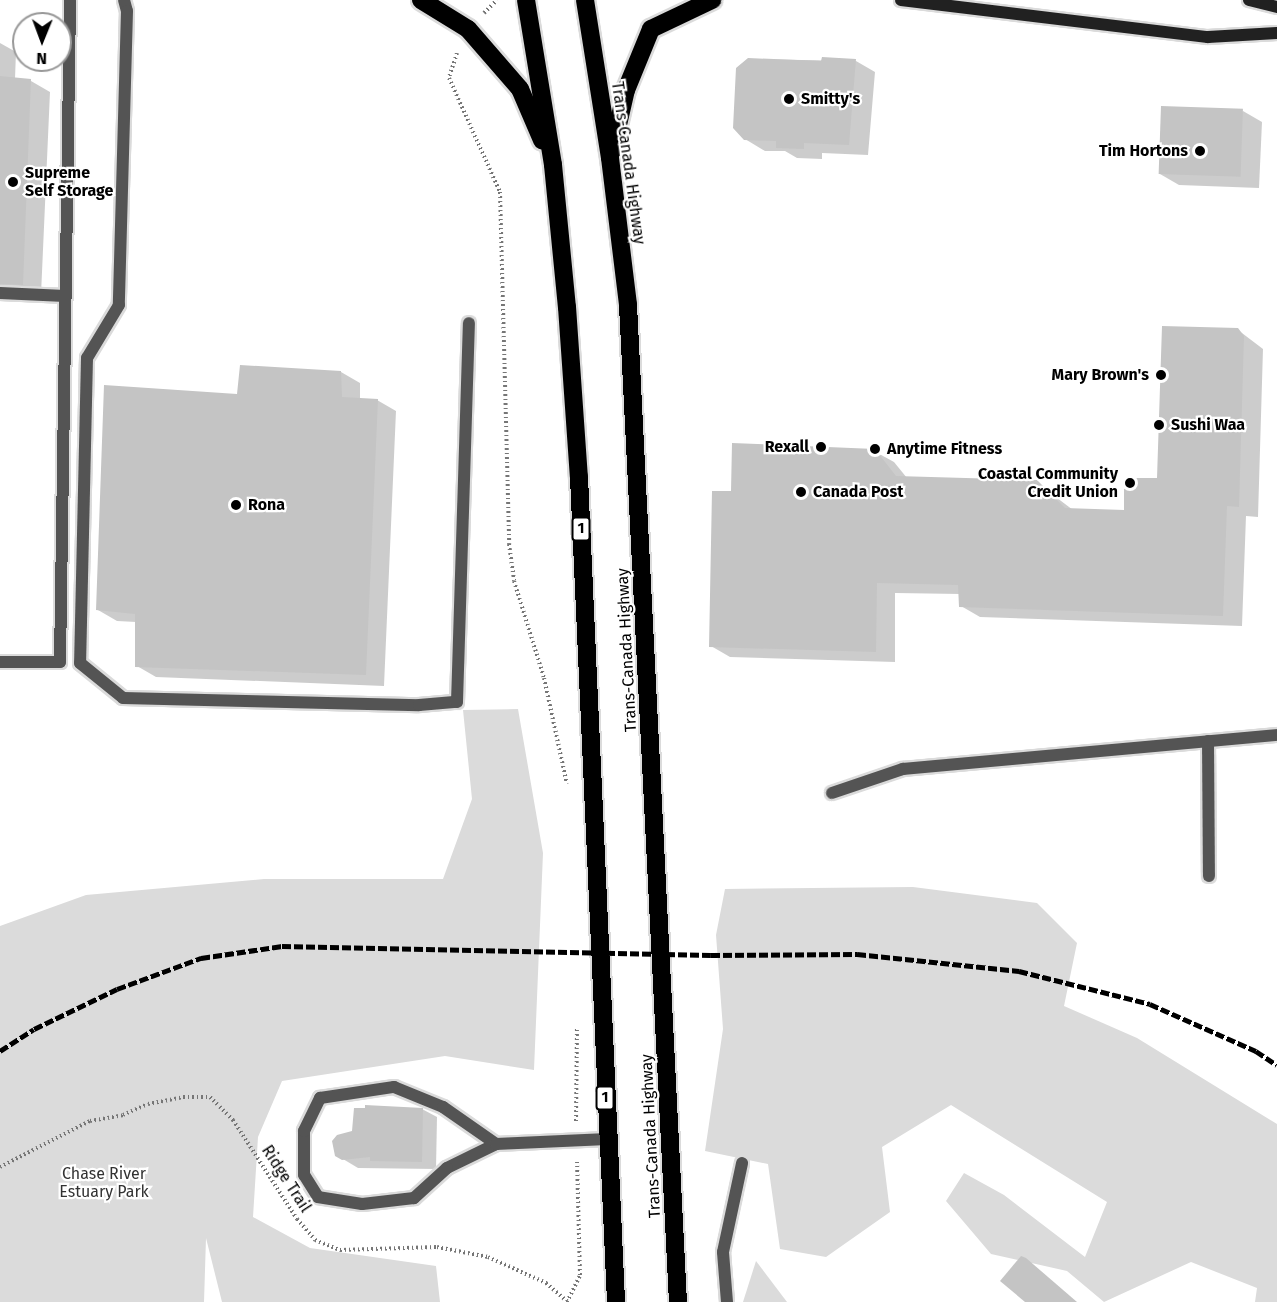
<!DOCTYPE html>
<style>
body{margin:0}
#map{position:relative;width:1277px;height:1302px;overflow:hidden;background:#fff;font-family:"Fira Sans",sans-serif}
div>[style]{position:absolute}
.green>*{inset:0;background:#dbdbdb}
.shadow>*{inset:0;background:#0003}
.building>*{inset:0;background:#c4c4c4;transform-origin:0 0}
.path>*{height:4px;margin-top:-2px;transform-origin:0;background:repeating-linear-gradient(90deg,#767676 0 1.5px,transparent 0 4.5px)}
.roads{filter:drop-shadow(2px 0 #dbdbdb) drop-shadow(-2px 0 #dbdbdb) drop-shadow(0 2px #dbdbdb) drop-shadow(0 -2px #dbdbdb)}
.lane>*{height:12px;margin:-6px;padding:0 6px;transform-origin:6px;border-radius:6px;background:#545454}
.street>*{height:12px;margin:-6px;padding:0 6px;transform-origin:6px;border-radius:6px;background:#545454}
.secondary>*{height:12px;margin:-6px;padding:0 6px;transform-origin:6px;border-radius:6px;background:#212121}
.highway>*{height:18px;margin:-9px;padding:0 9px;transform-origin:9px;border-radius:9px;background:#000}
.rail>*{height:4.5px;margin-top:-2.25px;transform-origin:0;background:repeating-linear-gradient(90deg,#000 0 9px,transparent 0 12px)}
.dots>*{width:16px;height:16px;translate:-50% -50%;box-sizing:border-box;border:3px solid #fff;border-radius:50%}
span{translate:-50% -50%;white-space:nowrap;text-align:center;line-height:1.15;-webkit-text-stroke:4.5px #fff;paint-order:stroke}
.shield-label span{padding:2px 4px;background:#fff;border:2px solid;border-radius:4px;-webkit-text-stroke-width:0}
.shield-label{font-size:15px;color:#000;font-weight:700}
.poi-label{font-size:16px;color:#000;font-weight:700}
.left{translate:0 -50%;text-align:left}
.right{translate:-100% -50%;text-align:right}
.street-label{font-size:16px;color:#000}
.park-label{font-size:16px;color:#323232}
.north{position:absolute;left:12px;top:12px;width:60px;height:60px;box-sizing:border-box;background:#fff;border:2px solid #999;border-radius:50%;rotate:181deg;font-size:16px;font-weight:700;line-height:24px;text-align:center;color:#000}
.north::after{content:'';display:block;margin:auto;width:21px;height:27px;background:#000;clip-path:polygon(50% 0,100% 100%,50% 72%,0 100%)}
</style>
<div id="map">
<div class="green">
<i style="clip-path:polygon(518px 709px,543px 853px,534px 1070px,445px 1056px,282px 1081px,258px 1137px,253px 1217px,310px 1248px,436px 1266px,440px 1302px,222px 1302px,206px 1238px,204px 1302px,0 1302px,0 926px,86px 895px,264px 879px,443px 879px,472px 799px,463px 710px)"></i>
<i style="clip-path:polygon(913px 887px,1037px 903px,1077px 943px,1064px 1006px,1137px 1038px,1277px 1124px,1277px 1302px,1255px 1302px,1257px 1288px,1191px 1262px,1104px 1302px,1067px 1271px,991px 1254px,946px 1201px,964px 1173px,1004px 1195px,1085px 1257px,1107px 1202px,951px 1105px,882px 1147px,890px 1212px,826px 1257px,780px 1249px,768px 1164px,705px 1151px,723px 1029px,716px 935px,725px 889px)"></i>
<i style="clip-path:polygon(756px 1261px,787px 1302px,743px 1302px)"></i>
</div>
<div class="shadow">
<i style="clip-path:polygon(0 43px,16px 52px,15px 79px,31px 81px,50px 92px,41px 295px,0 293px)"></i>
<i style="clip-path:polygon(748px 59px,856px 61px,875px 72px,868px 155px,822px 153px,822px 159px,797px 158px,785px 151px,765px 151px,745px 139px)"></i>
<i style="clip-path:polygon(1243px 111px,1262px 122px,1259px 188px,1179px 185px,1160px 174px)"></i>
<i style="clip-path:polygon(1238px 330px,1263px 349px,1258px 517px,1246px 516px,1242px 626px,980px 617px,961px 606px,960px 594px,895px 593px,895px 662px,730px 657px,711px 646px,733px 493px,874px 451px,894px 462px,907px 478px,1036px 482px,1073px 510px,1125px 511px,1158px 480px)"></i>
<i style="clip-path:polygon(341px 372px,360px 383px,360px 400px,377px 400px,396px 411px,384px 686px,156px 677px,137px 666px,136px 622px,117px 621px,98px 610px,238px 395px)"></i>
<i style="clip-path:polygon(422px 1109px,437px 1117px,436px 1169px,358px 1168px,343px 1159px,354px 1132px)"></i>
</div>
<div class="building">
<i style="clip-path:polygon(822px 57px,856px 59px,849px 145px,804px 143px,804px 149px,776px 148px,776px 141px,744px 140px,733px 128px,736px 68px,748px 58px,821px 61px)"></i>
<i style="clip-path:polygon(0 76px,31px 79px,23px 285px,0 284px)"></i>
<i style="left:1161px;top:106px;width:82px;height:68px;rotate:2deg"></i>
<i style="clip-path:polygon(1162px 326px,1238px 328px,1244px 336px,1239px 507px,1227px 506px,1223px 616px,959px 607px,958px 585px,877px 583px,876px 652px,709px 647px,712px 491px,731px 491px,732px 443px,875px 449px,896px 476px,1037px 480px,1065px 508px,1124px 510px,1124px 489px,1137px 478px,1157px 478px)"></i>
<i style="clip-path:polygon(240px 365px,341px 371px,342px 397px,378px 399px,366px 675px,135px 667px,135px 614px,96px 610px,104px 385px,237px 394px)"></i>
<i style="clip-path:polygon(365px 1105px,423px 1108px,422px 1162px,370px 1161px,370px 1157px,342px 1160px,335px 1156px,332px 1141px,337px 1135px,352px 1131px,354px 1108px,365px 1108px)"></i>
<i style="clip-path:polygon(1021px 1256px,1026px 1258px,1077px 1302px,1025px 1302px,1000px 1281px)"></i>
</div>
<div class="path">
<i style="left:484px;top:13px;width:18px;rotate:-45deg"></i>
<i style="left:457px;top:53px;width:26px;rotate:108deg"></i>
<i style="left:449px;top:78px;width:125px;rotate:65.9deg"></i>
<i style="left:500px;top:192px;width:352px;rotate:88.5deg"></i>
<i style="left:509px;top:544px;width:37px;rotate:82deg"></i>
<i style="left:514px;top:581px;width:102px;rotate:72.8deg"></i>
<i style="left:544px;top:678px;width:108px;rotate:77.8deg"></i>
<i style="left:576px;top:1121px;width:94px;rotate:-89.4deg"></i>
<i style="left:0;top:1167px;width:101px;rotate:-27.1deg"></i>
<i style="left:90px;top:1121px;width:34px;rotate:-10deg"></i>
<i style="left:123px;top:1115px;width:27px;rotate:-24deg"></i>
<i style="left:148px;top:1104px;width:36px;rotate:-11deg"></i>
<i style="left:183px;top:1097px;width:27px"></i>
<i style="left:210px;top:1097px;width:33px;rotate:45deg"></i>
<i style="left:233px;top:1120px;width:118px;rotate:57.1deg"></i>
<i style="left:297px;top:1219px;width:28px;rotate:49deg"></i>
<i style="left:315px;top:1240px;width:27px;rotate:22deg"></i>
<i style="left:340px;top:1250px;width:97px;rotate:-1.8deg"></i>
<i style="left:437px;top:1247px;width:52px;rotate:11.1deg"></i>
<i style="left:488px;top:1257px;width:64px;rotate:24.1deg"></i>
<i style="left:546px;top:1283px;width:28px;rotate:41deg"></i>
<i style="left:567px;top:1302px;width:30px;rotate:-64deg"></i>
<i style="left:580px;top:1275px;width:113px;rotate:-91.5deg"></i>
</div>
<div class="roads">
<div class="lane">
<i style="left:124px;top:0;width:11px;rotate:75deg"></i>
<i style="left:127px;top:11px;width:294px;rotate:91.6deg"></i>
<i style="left:119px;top:305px;width:62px;rotate:121.1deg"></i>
<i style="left:87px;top:358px;width:305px;rotate:91.3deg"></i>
<i style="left:80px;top:663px;width:55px;rotate:39.1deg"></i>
<i style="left:123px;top:698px;width:296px;rotate:1.4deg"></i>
<i style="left:419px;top:705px;width:38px;rotate:-5deg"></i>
<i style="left:457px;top:702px;width:379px;rotate:-88.2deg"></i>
<i style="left:0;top:293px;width:65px;rotate:2.6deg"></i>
<i style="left:0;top:662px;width:60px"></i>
<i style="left:60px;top:662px;width:662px;rotate:-89.13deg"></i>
<i style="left:1208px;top:741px;width:135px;rotate:89.6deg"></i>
<i style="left:832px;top:793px;width:75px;rotate:-18.7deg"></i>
<i style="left:903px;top:769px;width:376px;rotate:-5.2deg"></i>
<i style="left:496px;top:1144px;width:55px;rotate:153.9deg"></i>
<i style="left:447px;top:1168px;width:45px;rotate:137.7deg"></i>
<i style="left:414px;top:1198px;width:52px;rotate:173.4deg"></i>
<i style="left:362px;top:1204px;width:45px;rotate:-171deg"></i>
<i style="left:318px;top:1197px;width:26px;rotate:-122deg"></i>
<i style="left:304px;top:1175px;width:44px;rotate:-90deg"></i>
<i style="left:304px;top:1131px;width:37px;rotate:-64deg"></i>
<i style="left:320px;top:1098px;width:75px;rotate:-8.5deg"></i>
<i style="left:394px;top:1087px;width:53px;rotate:22.2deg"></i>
<i style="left:443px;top:1107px;width:65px;rotate:34.9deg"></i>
<i style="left:496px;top:1144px;width:111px;rotate:-2.6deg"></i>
</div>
<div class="street">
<i style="left:727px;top:1302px;width:50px;rotate:-94.6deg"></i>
<i style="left:723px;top:1252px;width:91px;rotate:-77.9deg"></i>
</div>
<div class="secondary">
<i style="left:901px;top:0;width:309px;rotate:6.9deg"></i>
<i style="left:1208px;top:37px;width:69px;rotate:-3.3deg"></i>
<i style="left:1249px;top:0;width:29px;rotate:14deg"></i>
</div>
<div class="highway">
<i style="left:421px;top:0;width:55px;rotate:31.7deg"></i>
<i style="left:468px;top:29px;width:79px;rotate:49.1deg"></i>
<i style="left:520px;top:89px;width:56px;rotate:66.7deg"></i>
<i style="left:526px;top:0;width:167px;rotate:80.7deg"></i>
<i style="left:553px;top:165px;width:143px;rotate:84.4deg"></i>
<i style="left:567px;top:307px;width:170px;rotate:86deg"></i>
<i style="left:579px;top:477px;width:826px;rotate:87.43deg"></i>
<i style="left:585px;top:0;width:160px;rotate:81deg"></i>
<i style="left:610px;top:158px;width:148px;rotate:83deg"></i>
<i style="left:628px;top:305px;width:998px;rotate:87.13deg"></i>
<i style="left:612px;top:151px;width:63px;rotate:-77.1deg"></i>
<i style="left:626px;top:90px;width:66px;rotate:-67.7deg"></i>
<i style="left:651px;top:29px;width:68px;rotate:-25.4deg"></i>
</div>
</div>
<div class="rail">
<i style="left:0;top:1051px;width:40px;rotate:-32.9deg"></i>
<i style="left:34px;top:1029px;width:92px;rotate:-25.7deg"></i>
<i style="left:117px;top:989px;width:90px;rotate:-20.3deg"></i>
<i style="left:201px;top:958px;width:82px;rotate:-8.4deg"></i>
<i style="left:282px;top:946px;width:429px;rotate:1.2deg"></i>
<i style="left:711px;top:955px;width:146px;rotate:-0.4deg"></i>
<i style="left:857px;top:954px;width:163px;rotate:6deg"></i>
<i style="left:1019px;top:971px;width:135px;rotate:14.1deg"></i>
<i style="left:1150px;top:1004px;width:116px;rotate:23.9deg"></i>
<i style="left:1256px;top:1051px;width:25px;rotate:34deg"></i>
</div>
<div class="dots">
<i style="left:789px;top:99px;background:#000"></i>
<i style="left:1200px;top:151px;background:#000"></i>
<i style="left:13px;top:182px;background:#000"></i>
<i style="left:1161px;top:375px;background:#000"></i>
<i style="left:1159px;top:425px;background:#000"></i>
<i style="left:821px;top:447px;background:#000"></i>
<i style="left:875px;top:449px;background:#000"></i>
<i style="left:1130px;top:483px;background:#000"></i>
<i style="left:801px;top:492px;background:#000"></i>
<i style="left:236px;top:505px;background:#000"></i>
</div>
<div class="shield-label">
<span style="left:581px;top:529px">1</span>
<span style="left:605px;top:1098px">1</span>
</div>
<div class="poi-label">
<span class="left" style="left:801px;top:99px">Smitty's</span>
<span class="right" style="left:1188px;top:151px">Tim Hortons</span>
<span class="left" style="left:25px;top:182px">Supreme<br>Self Storage</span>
<span class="right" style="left:1149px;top:375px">Mary Brown's</span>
<span class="left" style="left:1171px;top:425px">Sushi Waa</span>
<span class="right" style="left:809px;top:447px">Rexall</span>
<span class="left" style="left:887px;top:449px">Anytime Fitness</span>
<span class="right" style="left:1118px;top:483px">Coastal Community<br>Credit Union</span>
<span class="left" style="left:813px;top:492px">Canada Post</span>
<span class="left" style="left:248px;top:505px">Rona</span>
</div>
<div class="street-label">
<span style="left:628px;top:163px;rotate:82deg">Trans-Canada Highway</span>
<span style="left:627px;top:650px;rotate:-93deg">Trans-Canada Highway</span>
<span style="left:651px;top:1136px;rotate:-93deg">Trans-Canada Highway</span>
<span style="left:286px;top:1179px;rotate:57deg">Ridge Trail</span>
</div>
<div class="park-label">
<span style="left:104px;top:1183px">Chase River<br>Estuary Park</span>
</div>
<div class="north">N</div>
</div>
